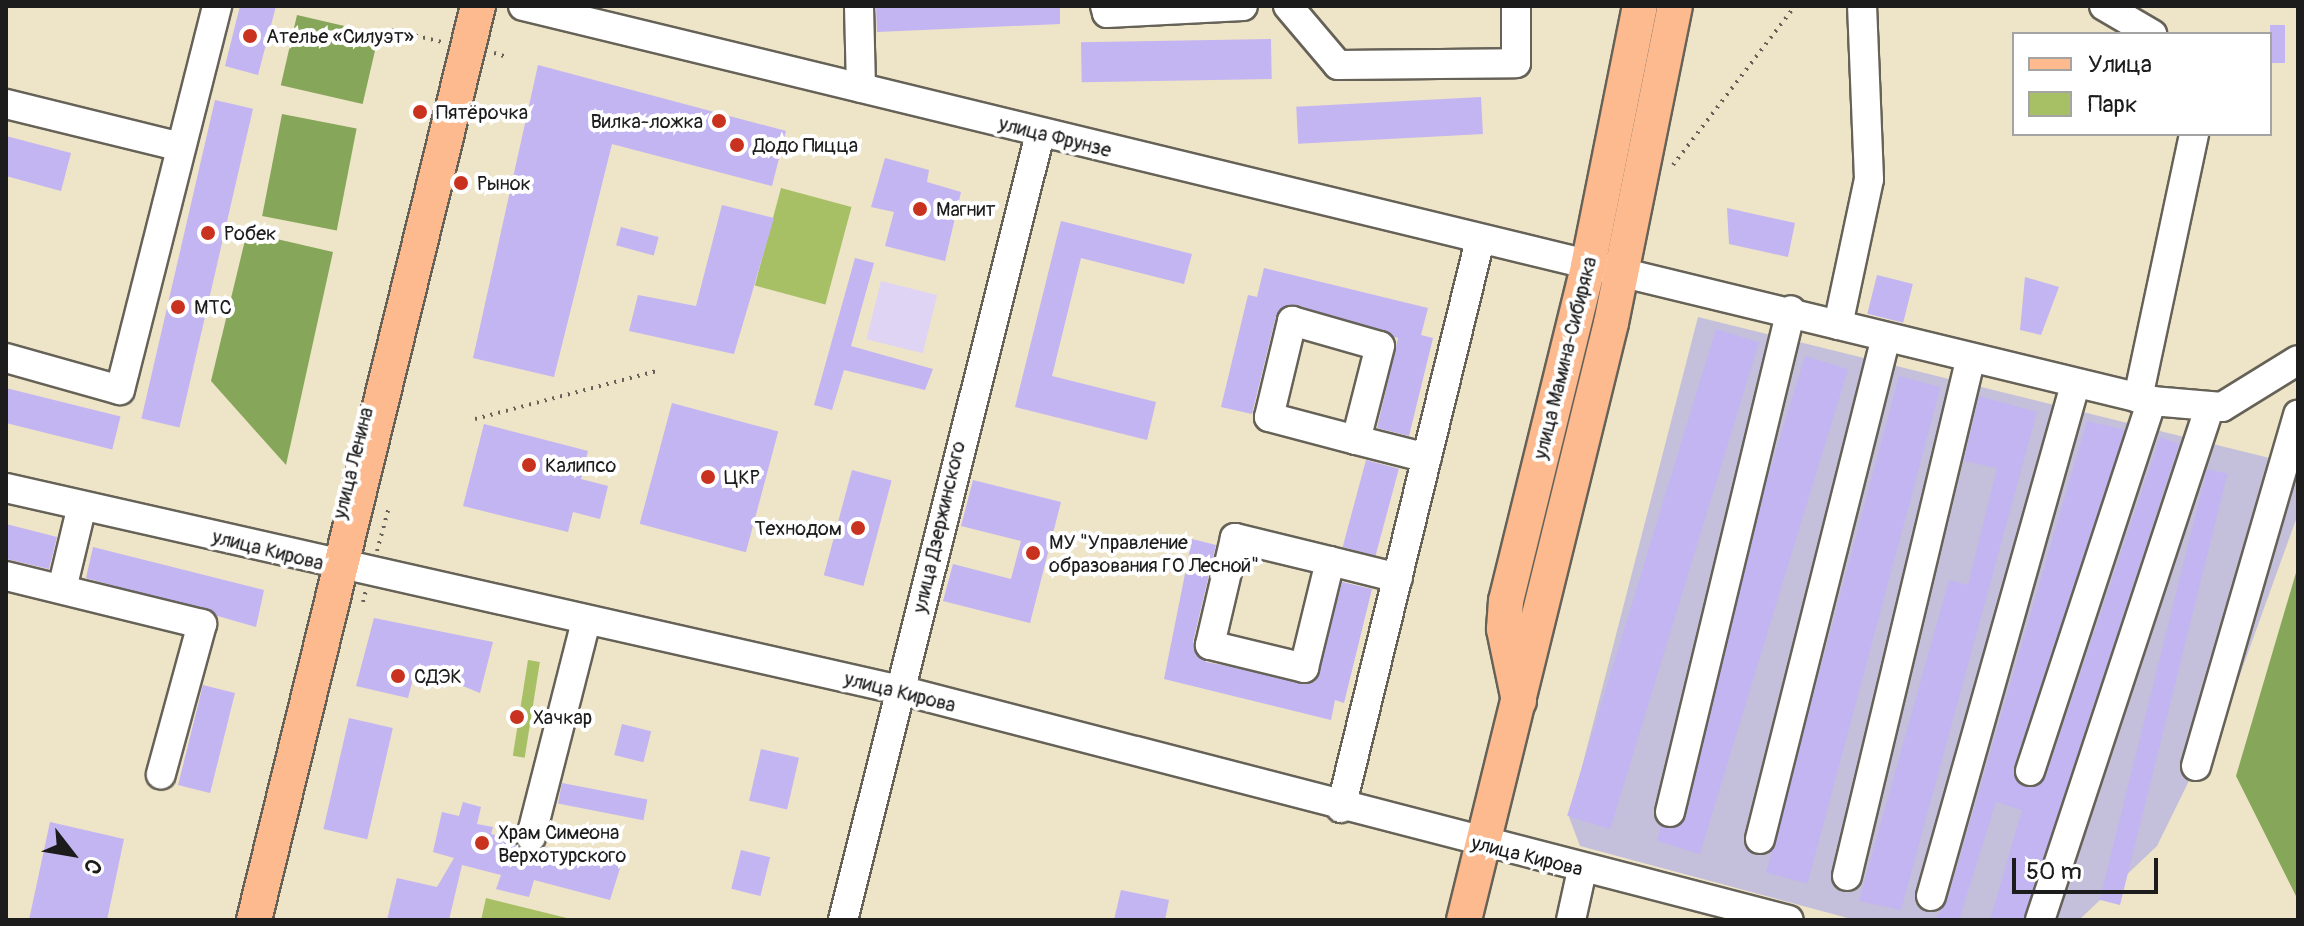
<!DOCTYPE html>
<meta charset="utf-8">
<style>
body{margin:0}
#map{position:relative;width:2304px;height:926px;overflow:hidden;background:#eee4c7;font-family:Pangolin,sans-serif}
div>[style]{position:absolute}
.built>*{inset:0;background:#e0d4f4;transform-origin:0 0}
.industrial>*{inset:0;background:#c4c0db}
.green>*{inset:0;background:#a8c065;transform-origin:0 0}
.forest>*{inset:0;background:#86a65a;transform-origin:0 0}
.building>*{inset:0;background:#c3b4f2;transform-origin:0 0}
.path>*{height:4px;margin-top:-2px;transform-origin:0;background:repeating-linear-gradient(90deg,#666258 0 2px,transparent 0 8px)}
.roads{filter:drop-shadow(2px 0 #666258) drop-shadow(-2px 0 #666258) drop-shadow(0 2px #666258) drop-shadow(0 -2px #666258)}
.minor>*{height:28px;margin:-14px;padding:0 14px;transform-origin:14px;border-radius:14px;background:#fff}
.major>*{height:34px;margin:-17px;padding:0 17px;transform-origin:17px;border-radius:17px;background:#fcba8e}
.dots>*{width:22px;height:22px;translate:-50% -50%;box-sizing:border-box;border:4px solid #fff;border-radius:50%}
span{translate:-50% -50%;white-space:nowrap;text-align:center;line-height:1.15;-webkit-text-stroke:8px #fff;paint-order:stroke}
.poi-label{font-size:20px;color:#1c1c1c}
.left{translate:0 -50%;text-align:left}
.right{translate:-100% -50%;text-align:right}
.street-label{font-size:20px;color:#1c1c1c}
.frame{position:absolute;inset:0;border:8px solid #1c1c1c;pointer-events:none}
.legend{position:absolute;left:2012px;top:32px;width:260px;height:104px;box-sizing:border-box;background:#fff;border:2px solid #a4a4a4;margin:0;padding:10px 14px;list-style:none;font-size:24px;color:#1c1c1c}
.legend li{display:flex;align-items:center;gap:16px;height:40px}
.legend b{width:40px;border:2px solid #a4a4a4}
.north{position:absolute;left:32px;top:814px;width:80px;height:80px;-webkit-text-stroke:6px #fff;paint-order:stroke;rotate:121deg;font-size:22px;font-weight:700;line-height:32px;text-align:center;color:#1c1c1c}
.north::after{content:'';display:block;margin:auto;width:28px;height:36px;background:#1c1c1c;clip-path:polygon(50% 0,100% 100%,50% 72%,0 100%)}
.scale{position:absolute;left:2012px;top:858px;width:146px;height:36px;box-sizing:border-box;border:4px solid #1c1c1c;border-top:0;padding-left:10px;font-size:24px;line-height:28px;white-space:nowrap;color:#1c1c1c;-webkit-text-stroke:6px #fff;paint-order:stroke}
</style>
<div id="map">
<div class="built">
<i style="left:881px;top:281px;width:58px;height:60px;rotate:14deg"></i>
</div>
<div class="industrial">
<i style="clip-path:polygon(1698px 317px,2298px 465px,2298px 514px,2237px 683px,2157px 846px,2079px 920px,1855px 920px,1580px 846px,1569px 817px)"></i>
</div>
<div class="green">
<i style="left:781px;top:188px;width:73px;height:101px;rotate:15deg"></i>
<i style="left:528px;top:660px;width:12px;height:97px;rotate:9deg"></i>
<i style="clip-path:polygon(486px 898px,575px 920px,481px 920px)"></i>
</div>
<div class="forest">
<i style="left:297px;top:15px;width:84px;height:72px;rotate:13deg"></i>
<i style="left:282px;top:114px;width:76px;height:104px;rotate:11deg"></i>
<i style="clip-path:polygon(247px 232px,333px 252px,286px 465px,211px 381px)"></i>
<i style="clip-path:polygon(2298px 566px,2298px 900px,2236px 776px)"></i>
</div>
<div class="building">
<i style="clip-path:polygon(240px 6px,276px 6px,258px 75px,225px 66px)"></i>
<i style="clip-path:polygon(876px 6px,1060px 6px,1060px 24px,877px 32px)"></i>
<i style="left:2270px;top:25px;width:15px;height:38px"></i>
<i style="left:1271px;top:39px;width:40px;height:190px;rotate:89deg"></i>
<i style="clip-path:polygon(538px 65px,786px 131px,772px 186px,612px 144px,554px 377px,473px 358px)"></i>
<i style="left:1481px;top:97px;width:37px;height:185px;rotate:87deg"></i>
<i style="left:215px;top:100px;width:39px;height:327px;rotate:13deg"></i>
<i style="clip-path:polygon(6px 136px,71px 153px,61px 191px,6px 176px)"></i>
<i style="clip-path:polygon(885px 158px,929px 170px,927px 182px,961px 192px,945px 261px,885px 246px,894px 212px,871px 207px)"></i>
<i style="clip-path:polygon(722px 205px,774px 218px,734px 354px,629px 331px,638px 295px,696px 306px)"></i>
<i style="clip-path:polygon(1727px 208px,1795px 223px,1788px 257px,1729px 244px)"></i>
<i style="clip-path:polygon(1061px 221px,1192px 254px,1184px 284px,1081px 258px,1052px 376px,1156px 402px,1147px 440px,1015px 407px)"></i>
<i style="left:621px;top:227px;width:39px;height:19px;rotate:15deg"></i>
<i style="clip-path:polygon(855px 258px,874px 263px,851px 346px,933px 369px,925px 390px,844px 370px,832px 410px,814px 405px)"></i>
<i style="clip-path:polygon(1264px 268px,1428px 308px,1421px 335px,1433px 338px,1409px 436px,1377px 428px,1398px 338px,1297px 305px,1276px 316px,1252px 414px,1221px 407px,1248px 295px,1257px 297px)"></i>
<i style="left:1877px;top:275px;width:37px;height:40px;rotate:14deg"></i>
<i style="clip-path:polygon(2025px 277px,2059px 287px,2041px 335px,2020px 330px)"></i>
<i style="left:1716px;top:329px;width:45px;height:509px;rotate:17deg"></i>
<i style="left:1805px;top:356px;width:45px;height:507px;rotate:17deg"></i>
<i style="left:1899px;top:376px;width:43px;height:514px;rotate:15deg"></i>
<i style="left:6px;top:388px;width:118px;height:34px;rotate:14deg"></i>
<i style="clip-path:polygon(1979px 396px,2037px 412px,1901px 910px,1859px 901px,1949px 580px,1968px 585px,1997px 468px,1964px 461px)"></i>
<i style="left:672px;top:403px;width:110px;height:125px;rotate:15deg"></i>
<i style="clip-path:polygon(2087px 421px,2125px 430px,2014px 766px,2025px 787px,2046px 776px,2160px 437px,2179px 444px,2023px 920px,1990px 920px,2022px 810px,1996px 802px,1959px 920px,1935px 920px,1947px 901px)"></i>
<i style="clip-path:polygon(484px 424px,588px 451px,581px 479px,608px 486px,600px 519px,573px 512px,568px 532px,463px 506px)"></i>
<i style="left:1366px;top:460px;width:34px;height:90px;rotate:15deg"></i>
<i style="left:2207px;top:469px;width:21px;height:444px;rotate:14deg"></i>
<i style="left:852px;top:470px;width:41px;height:109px;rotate:15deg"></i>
<i style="clip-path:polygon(973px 480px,1061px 502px,1030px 623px,943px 601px,953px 564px,1011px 579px,1021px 541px,961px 526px)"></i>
<i style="clip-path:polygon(6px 524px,57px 537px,49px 569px,6px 559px)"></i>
<i style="clip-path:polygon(1192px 539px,1216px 545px,1193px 642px,1206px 662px,1315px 682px,1342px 582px,1372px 589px,1344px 703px,1335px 700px,1331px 720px,1164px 679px)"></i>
<i style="clip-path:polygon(93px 547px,264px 590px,256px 627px,86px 578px)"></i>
<i style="clip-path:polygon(374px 618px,493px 642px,480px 693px,416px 667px,408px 698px,356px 686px)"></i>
<i style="left:203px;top:685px;width:33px;height:103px;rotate:14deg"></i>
<i style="left:349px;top:718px;width:45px;height:114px;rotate:13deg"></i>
<i style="left:622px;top:724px;width:30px;height:32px;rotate:14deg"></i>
<i style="left:761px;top:749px;width:39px;height:53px;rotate:13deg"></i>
<i style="left:562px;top:783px;width:87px;height:21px;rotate:11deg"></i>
<i style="clip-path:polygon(463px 802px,481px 807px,477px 824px,493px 827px,491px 834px,515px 840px,526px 853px,544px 847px,621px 865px,610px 900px,534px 880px,529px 897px,496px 889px,501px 875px,462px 865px,449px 920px,387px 920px,397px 878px,437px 887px,454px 858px,433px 852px,442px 812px,459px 816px)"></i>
<i style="clip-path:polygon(50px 822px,124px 839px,107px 920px,29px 920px)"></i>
<i style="left:741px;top:850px;width:30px;height:40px;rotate:14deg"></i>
<i style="clip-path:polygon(1121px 890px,1169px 900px,1165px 920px,1114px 920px)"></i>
</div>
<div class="path">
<i style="left:392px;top:30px;width:51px;rotate:13.5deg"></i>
<i style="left:494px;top:53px;width:14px;rotate:17deg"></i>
<i style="left:1673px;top:165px;width:200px;rotate:-52.5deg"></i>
<i style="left:475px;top:419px;width:188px;rotate:-14.8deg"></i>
<i style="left:377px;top:551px;width:46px;rotate:-74.7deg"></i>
<i style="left:363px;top:602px;width:12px;rotate:-76deg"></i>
</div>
<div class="roads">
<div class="minor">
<i style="left:523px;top:6px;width:1676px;rotate:13.63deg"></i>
<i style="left:2152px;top:401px;width:70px;rotate:4.9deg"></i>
<i style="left:2222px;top:407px;width:89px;rotate:-31.7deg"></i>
<i style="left:859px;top:6px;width:82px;rotate:88.6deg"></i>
<i style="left:1105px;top:6px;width:7px;rotate:74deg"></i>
<i style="left:1107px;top:13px;width:136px;rotate:-2.9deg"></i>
<i style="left:1288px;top:6px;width:77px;rotate:49.7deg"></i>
<i style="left:1338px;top:65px;width:178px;rotate:-0.6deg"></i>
<i style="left:1516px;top:63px;width:57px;rotate:-90deg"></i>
<i style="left:2104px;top:6px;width:56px;rotate:30.3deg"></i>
<i style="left:6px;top:104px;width:180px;rotate:13.8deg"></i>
<i style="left:1838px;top:325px;width:149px;rotate:-78deg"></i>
<i style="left:1869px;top:179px;width:173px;rotate:-92.3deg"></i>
<i style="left:6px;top:358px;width:118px;rotate:15.7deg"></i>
<i style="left:120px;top:390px;width:396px;rotate:-75.8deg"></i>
<i style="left:2138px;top:398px;width:270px;rotate:-78deg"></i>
<i style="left:1356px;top:440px;width:90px;rotate:-165.2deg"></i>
<i style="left:1269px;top:417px;width:99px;rotate:-76.5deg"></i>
<i style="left:1292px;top:321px;width:91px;rotate:15.9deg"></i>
<i style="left:1380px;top:346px;width:97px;rotate:104.3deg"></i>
<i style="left:1356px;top:440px;width:73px;rotate:14.2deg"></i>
<i style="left:6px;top:488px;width:917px;rotate:12.73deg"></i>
<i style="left:900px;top:690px;width:918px;rotate:14.51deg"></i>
<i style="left:1330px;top:561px;width:98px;rotate:-166.4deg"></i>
<i style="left:1235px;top:538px;width:110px;rotate:103.2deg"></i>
<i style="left:1210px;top:645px;width:97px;rotate:13.7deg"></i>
<i style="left:1304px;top:668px;width:110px;rotate:-76.3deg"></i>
<i style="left:1330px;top:561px;width:70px;rotate:14deg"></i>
<i style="left:6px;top:576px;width:202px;rotate:13.8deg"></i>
<i style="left:202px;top:624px;width:156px;rotate:105.3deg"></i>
<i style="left:62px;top:589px;width:85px;rotate:-76.5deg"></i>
<i style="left:2196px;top:766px;width:366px;rotate:-73.8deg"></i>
<i style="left:2030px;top:771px;width:390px;rotate:-71.8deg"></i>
<i style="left:1341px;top:808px;width:585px;rotate:-76.25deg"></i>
<i style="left:1670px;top:812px;width:516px;rotate:-76.45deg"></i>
<i style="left:531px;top:837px;width:223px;rotate:-75.7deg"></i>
<i style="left:1760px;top:839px;width:513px;rotate:-75.91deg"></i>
<i style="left:1847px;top:876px;width:529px;rotate:-76.57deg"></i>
<i style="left:1931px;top:896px;width:531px;rotate:-74.26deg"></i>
<i style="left:843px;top:920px;width:810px;rotate:-75.93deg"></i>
<i style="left:1571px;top:920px;width:51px;rotate:-77.6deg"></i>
<i style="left:2040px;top:920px;width:541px;rotate:-71.7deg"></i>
</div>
<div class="major">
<i style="left:1519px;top:701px;width:74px;rotate:-101.8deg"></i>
<i style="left:1504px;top:629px;width:28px;rotate:-86deg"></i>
<i style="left:1506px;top:601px;width:345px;rotate:-76.2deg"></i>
<i style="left:1588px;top:266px;width:265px;rotate:-78.7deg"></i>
<i style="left:254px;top:920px;width:941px;rotate:-76.23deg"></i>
<i style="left:1464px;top:920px;width:615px;rotate:-76.17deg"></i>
<i style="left:1611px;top:323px;width:323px;rotate:-78.6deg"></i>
</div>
</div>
<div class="dots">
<i style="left:250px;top:36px;background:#c8321e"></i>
<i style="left:420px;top:112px;background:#c8321e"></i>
<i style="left:719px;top:121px;background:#c8321e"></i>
<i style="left:737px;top:145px;background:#c8321e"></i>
<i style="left:461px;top:183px;background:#c8321e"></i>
<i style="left:920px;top:209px;background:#c8321e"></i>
<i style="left:208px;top:233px;background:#c8321e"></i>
<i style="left:178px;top:307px;background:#c8321e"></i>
<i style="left:529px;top:465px;background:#c8321e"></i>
<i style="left:708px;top:477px;background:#c8321e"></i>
<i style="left:858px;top:528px;background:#c8321e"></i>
<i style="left:1033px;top:553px;background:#c8321e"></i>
<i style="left:398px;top:676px;background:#c8321e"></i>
<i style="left:517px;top:717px;background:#c8321e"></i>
<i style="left:482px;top:843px;background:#c8321e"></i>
</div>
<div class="poi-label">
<span class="left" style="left:266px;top:36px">Ателье «Силуэт»</span>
<span class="left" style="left:436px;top:112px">Пятёрочка</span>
<span class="right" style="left:703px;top:121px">Вилка-ложка</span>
<span class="left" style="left:753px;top:145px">Додо Пицца</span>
<span class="left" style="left:477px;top:183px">Рынок</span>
<span class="left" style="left:936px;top:209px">Магнит</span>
<span class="left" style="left:224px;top:233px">Робек</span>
<span class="left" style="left:194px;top:307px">МТС</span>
<span class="left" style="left:545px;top:465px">Калипсо</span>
<span class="left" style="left:724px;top:477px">ЦКР</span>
<span class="right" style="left:842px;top:528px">Технодом</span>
<span class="left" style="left:1049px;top:554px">МУ "Управление<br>образования ГО Лесной"</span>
<span class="left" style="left:414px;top:676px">СДЭК</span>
<span class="left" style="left:533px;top:717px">Хачкар</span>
<span class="left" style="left:498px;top:844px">Храм Симеона<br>Верхотурского</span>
</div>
<div class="street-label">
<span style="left:1055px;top:137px;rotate:14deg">улица Фрунзе</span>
<span style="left:1565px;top:358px;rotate:-76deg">улица Мамина-Сибиряка</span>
<span style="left:353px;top:463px;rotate:-76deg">улица Ленина</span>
<span style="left:939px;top:527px;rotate:-77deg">улица Дзержинского</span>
<span style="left:268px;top:550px;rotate:14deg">улица Кирова</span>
<span style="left:900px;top:692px;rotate:14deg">улица Кирова</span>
<span style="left:1527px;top:856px;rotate:14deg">улица Кирова</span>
</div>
<div class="frame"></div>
<ul class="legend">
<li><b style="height:10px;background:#fcba8e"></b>Улица</li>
<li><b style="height:22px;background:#a8c065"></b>Парк</li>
</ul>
<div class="north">С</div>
<div class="scale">50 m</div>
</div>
